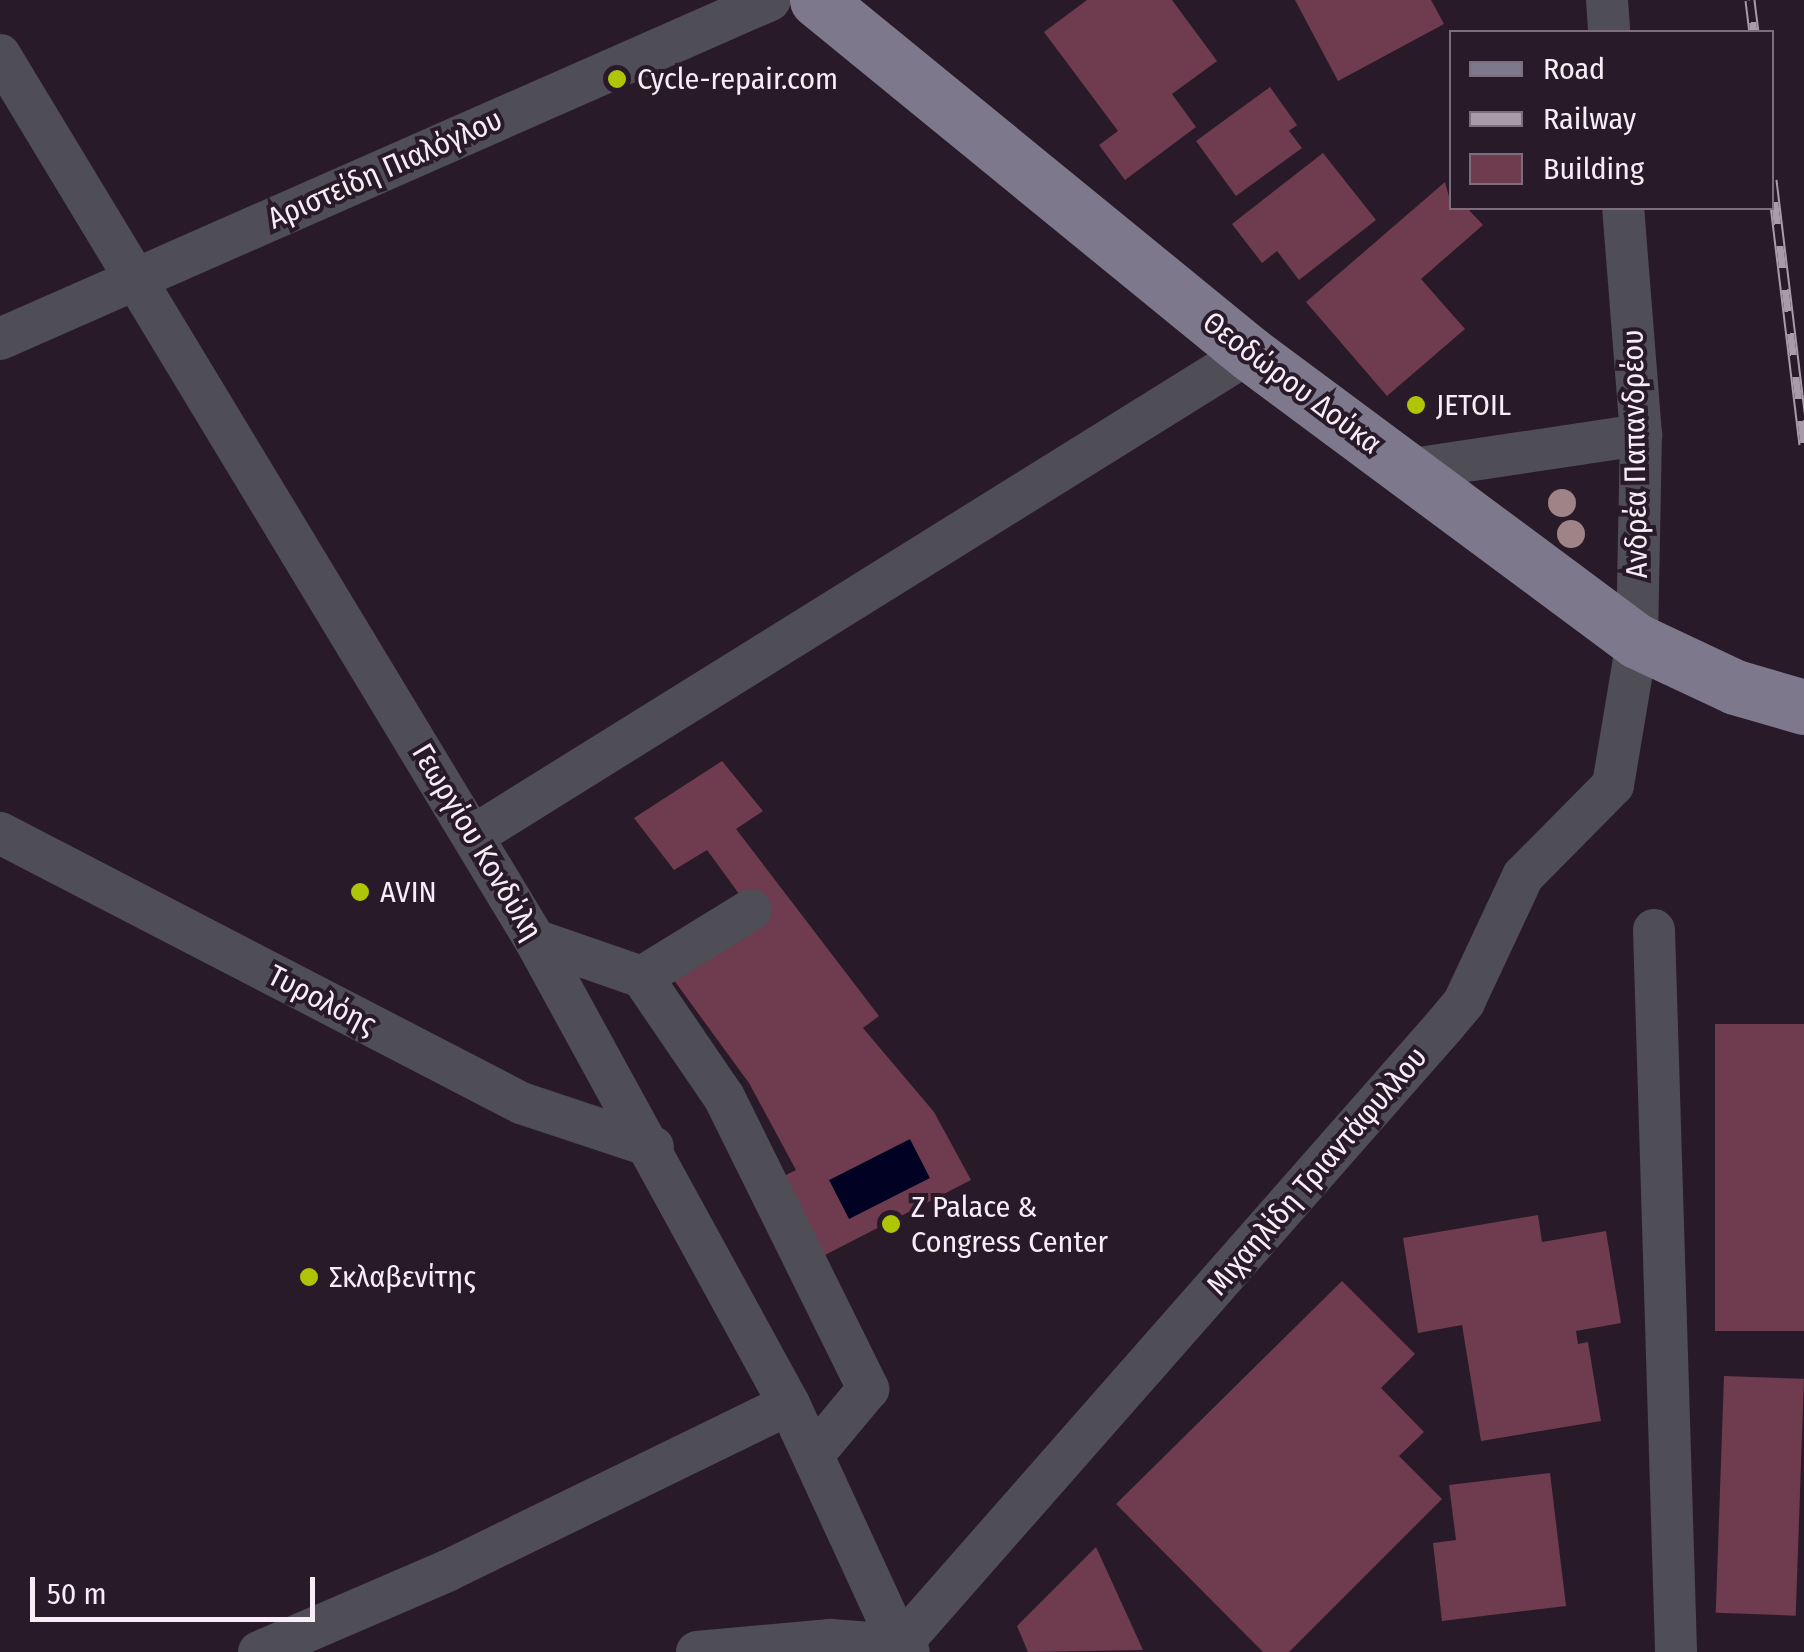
<!DOCTYPE html>
<meta charset="utf-8">
<style>
body{margin:0}
#map{position:relative;width:1804px;height:1652px;overflow:hidden;background:#291a29;font-family:"Fira Sans Condensed",sans-serif}
div>[style]{position:absolute}
.water>*{inset:0;background:#010223;transform-origin:0 0}
.building>*{inset:0;background:#6e3c4e;transform-origin:0 0}
.minor>*{height:42px;margin:-21px;padding:0 21px;transform-origin:21px;border-radius:21px;background:#4f4d56}
.major>*{height:55px;margin:-27.5px;padding:0 27.5px;transform-origin:27.5px;border-radius:27.5px;background:#7d788c}
.rail>*{height:11px;margin-top:-5.5px;transform-origin:0;background:repeating-linear-gradient(90deg,#291a29 0 22px,#a99ca8 0 44px);box-sizing:border-box;border-block:2px solid #a99ca8}
.trees>*{width:28px;height:28px;margin:-14px;border-radius:50%;background:#9e8387}
.dots>*{width:28px;height:28px;translate:-50% -50%;box-sizing:border-box;border:5px solid #291a29;border-radius:50%}
span{translate:-50% -50%;white-space:nowrap;text-align:center;line-height:1.15;-webkit-text-stroke:8px #291a29;paint-order:stroke}
.poi-label{font-size:30px;color:#f8edf7}
.left{translate:0 -50%;text-align:left}
.street-label{font-size:30px;color:#f8edf7}
.legend{position:absolute;left:1449px;top:30px;width:325px;height:180px;box-sizing:border-box;background:#291a29;border:2px solid #7c6e7b;margin:0;padding:12px 18px;list-style:none;font-size:30px;color:#f8edf7}
.legend li{display:flex;align-items:center;gap:20px;height:50px}
.legend b{width:50px;border:2px solid #7c6e7b}
.scale{position:absolute;left:30px;top:1577px;width:285px;height:45px;box-sizing:border-box;border:5px solid #f8edf7;border-top:0;padding-left:12px;font-size:30px;line-height:35px;white-space:nowrap;color:#f8edf7;-webkit-text-stroke:8px #291a29;paint-order:stroke}
</style>
<div id="map">
<div class="water">
<i style="left:910px;top:1139px;width:44px;height:91px;rotate:63deg"></i>
</div>
<div class="building">
<i style="clip-path:polygon(1087px 0,1172px 0,1217px 61px,1172px 94px,1196px 127px,1125px 180px,1099px 145px,1118px 131px,1044px 32px)"></i>
<i style="clip-path:polygon(1295px 0,1431px 0,1444px 24px,1338px 81px)"></i>
<i style="clip-path:polygon(1270px 87px,1297px 125px,1289px 131px,1302px 148px,1236px 196px,1196px 141px)"></i>
<i style="clip-path:polygon(1323px 153px,1376px 220px,1299px 280px,1277px 251px,1262px 263px,1232px 224px)"></i>
<i style="clip-path:polygon(1445px 182px,1452px 208px,1467px 208px,1483px 225px,1421px 279px,1465px 329px,1387px 396px,1306px 302px)"></i>
<i style="clip-path:polygon(evenodd,722px 761px,763px 811px,736px 829px,879px 1016px,863px 1028px,934px 1112px,971px 1180px,823px 1256px,784px 1176px,796px 1170px,749px 1083px,668px 972px,756px 917px,707px 850px,674px 870px,634px 818px,722px 761px,910px 1139px,930px 1178px,849px 1219px,829px 1180px,910px 1139px)"></i>
<i style="left:1715px;top:1024px;width:89px;height:307px"></i>
<i style="clip-path:polygon(1538px 1215px,1542px 1242px,1606px 1231px,1621px 1323px,1576px 1331px,1578px 1344px,1588px 1342px,1601px 1421px,1481px 1441px,1462px 1325px,1418px 1333px,1403px 1238px)"></i>
<i style="clip-path:polygon(1342px 1281px,1415px 1354px,1381px 1388px,1424px 1432px,1399px 1456px,1442px 1499px,1289px 1652px,1263px 1652px,1116px 1504px)"></i>
<i style="left:1724px;top:1376px;width:80px;height:237px;rotate:2deg"></i>
<i style="clip-path:polygon(1550px 1473px,1566px 1606px,1442px 1621px,1433px 1543px,1456px 1540px,1449px 1485px)"></i>
<i style="clip-path:polygon(1096px 1547px,1143px 1650px,1028px 1652px,1017px 1626px)"></i>
</div>
<div class="minor">
<i style="left:1607px;top:0;width:32px;rotate:86deg"></i>
<i style="left:0;top:55px;width:1034px;rotate:58.85deg"></i>
<i style="left:535px;top:940px;width:529px;rotate:61.3deg"></i>
<i style="left:789px;top:1404px;width:265px;rotate:65.3deg"></i>
<i style="left:900px;top:1645px;width:11px;rotate:38deg"></i>
<i style="left:0;top:339px;width:841px;rotate:-23.76deg"></i>
<i style="left:1406px;top:470px;width:238px;rotate:-8.5deg"></i>
<i style="left:0;top:833px;width:587px;rotate:27.39deg"></i>
<i style="left:521px;top:1103px;width:139px;rotate:18.4deg"></i>
<i style="left:473px;top:836px;width:914px;rotate:-31.9deg"></i>
<i style="left:1654px;top:930px;width:722px;rotate:88.25deg"></i>
<i style="left:535px;top:940px;width:113px;rotate:19.1deg"></i>
<i style="left:642px;top:977px;width:145px;rotate:55.7deg"></i>
<i style="left:724px;top:1097px;width:326px;rotate:63.7deg"></i>
<i style="left:868px;top:1389px;width:86px;rotate:129.8deg"></i>
<i style="left:642px;top:977px;width:128px;rotate:-31.6deg"></i>
<i style="left:900px;top:1645px;width:825px;rotate:-48.68deg"></i>
<i style="left:1445px;top:1025px;width:30px;rotate:-50deg"></i>
<i style="left:1464px;top:1002px;width:139px;rotate:-64.9deg"></i>
<i style="left:1523px;top:876px;width:128px;rotate:-45.3deg"></i>
<i style="left:1613px;top:785px;width:146px;rotate:-80.5deg"></i>
<i style="left:1637px;top:641px;width:206px;rotate:-88.9deg"></i>
<i style="left:1641px;top:435px;width:228px;rotate:-94.5deg"></i>
<i style="left:259px;top:1652px;width:207px;rotate:-23.3deg"></i>
<i style="left:449px;top:1570px;width:378px;rotate:-26deg"></i>
<i style="left:697px;top:1652px;width:134px;rotate:-5.2deg"></i>
<i style="left:830px;top:1640px;width:70px;rotate:4.1deg"></i>
</div>
<div class="major">
<i style="left:817px;top:0;width:558px;rotate:39.25deg"></i>
<i style="left:1249px;top:353px;width:483px;rotate:36.6deg"></i>
<i style="left:1637px;top:641px;width:108px;rotate:25.1deg"></i>
<i style="left:1735px;top:687px;width:72px;rotate:16.2deg"></i>
</div>
<div class="rail">
<i style="left:1750px;top:0;width:32px;rotate:83deg"></i>
<i style="left:1772px;top:180px;width:266px;rotate:83.1deg"></i>
</div>
<div class="trees">
<i style="left:1562px;top:503px"></i>
<i style="left:1571px;top:534px"></i>
</div>
<div class="dots">
<i style="left:617px;top:79px;background:#afc508"></i>
<i style="left:1416px;top:405px;background:#afc508"></i>
<i style="left:360px;top:892px;background:#afc508"></i>
<i style="left:891px;top:1224px;background:#afc508"></i>
<i style="left:309px;top:1277px;background:#afc508"></i>
</div>
<div class="poi-label">
<span class="left" style="left:637px;top:79px">Cycle-repair.com</span>
<span class="left" style="left:1436px;top:405px">JETOIL</span>
<span class="left" style="left:380px;top:892px">AVIN</span>
<span class="left" style="left:911px;top:1224px">Z Palace &amp;<br>Congress Center</span>
<span class="left" style="left:329px;top:1277px">Σκλαβενίτης</span>
</div>
<div class="street-label">
<span style="left:385px;top:169px;rotate:-24deg">Αριστείδη Πιαλόγλου</span>
<span style="left:1292px;top:383px;rotate:37deg">Θεοδώρου Δούκα</span>
<span style="left:1635px;top:454px;rotate:-91deg">Ανδρέα Παπανδρέου</span>
<span style="left:477px;top:842px;rotate:59deg">Γεωργίου Κονδύλη</span>
<span style="left:322px;top:1000px;rotate:27deg">Τυρολόης</span>
<span style="left:1317px;top:1171px;rotate:-49deg">Μιχαηλίδη Τριαντάφυλλου</span>
</div>
<ul class="legend">
<li><b style="height:12px;background:#7d788c"></b>Road</li>
<li><b style="height:12px;background:#a99ca8"></b>Railway</li>
<li><b style="height:28px;background:#6e3c4e"></b>Building</li>
</ul>
<div class="scale">50 m</div>
</div>
